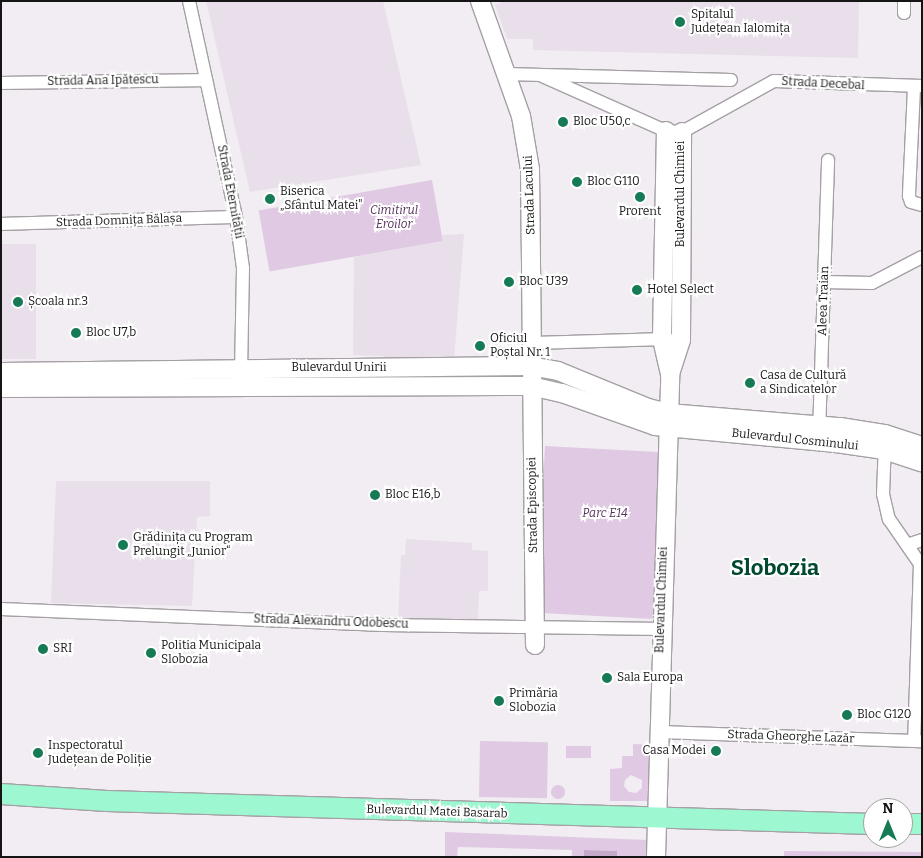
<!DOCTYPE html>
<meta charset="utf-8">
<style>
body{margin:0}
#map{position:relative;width:923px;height:858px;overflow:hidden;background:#f1edf2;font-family:Bitter,serif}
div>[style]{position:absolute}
.built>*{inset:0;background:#e8dfea;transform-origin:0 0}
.green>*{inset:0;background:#e0c9e3;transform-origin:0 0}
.round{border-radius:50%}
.water>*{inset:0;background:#c5aac9}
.roads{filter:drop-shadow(1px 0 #a4a0a4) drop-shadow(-1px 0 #a4a0a4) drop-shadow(0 1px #a4a0a4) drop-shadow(0 -1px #a4a0a4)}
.street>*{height:12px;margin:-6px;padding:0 6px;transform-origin:6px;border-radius:6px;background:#fff}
.secondary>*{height:18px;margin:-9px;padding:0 9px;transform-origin:9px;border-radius:9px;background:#fff}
.primary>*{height:20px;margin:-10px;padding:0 10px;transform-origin:10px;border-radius:10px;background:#9df8d1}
.dots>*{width:14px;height:14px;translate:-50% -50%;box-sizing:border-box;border:2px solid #fff;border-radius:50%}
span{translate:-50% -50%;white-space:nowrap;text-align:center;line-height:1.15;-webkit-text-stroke:4px #fff;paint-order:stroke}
.poi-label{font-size:12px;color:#161516}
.left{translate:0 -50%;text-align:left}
.right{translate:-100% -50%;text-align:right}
.street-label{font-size:12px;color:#161516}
.park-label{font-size:12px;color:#55315b;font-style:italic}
.town-label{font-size:22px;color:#00482e;font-weight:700}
.frame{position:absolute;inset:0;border:2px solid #161516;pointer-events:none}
.north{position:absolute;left:863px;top:798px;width:50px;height:50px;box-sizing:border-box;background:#fff;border:1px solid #a2a1a2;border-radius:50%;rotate:0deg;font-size:14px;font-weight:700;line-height:20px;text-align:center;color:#161516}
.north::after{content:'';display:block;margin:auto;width:18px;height:22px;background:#167b55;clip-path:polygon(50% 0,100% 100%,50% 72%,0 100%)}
</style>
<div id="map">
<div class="built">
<i style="clip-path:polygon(206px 1px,383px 1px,421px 165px,250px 192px)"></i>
<i style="clip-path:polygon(505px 1px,859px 1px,858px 58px,533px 50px,533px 39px,507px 39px,495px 5px)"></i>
<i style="clip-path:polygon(464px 234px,454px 360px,384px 363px,384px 356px,353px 355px,354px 257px,443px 241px,442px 235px)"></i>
<i style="left:36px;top:244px;width:115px;height:35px;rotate:90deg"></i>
<i style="clip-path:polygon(56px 481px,210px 481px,210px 516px,197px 517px,192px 606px,51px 603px)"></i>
<i style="clip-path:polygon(406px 539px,472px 543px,472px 550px,488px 551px,488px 591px,479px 591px,478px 621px,398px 620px,401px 555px,405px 555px)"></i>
</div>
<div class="green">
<i style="left:432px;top:180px;width:62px;height:176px;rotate:80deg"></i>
<i style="left:545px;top:446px;width:122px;height:167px;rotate:3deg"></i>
<i style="left:480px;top:741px;width:68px;height:56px;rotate:1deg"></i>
<i style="clip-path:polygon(evenodd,633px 744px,659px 745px,657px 801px,610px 801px,610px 769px,622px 768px,622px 756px,633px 756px,633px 744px,631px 775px,642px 780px,642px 788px,636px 793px,629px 792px,624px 786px,625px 780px,631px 775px)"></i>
<i style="left:566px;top:746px;width:25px;height:12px"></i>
<i class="round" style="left:551px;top:785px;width:14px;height:14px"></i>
<i style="clip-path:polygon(445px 832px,648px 840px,648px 857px,617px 857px,616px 851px,584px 850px,584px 857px,572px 857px,572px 850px,458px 847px,457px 857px,445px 857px)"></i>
<i style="clip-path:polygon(784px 851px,922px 852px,922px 857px,784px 857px)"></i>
</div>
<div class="water">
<i style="clip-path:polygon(584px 850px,617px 851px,617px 857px,584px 857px)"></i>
</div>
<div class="roads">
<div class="street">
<i style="left:189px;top:1px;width:221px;rotate:77.7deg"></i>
<i style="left:236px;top:217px;width:51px;rotate:82.2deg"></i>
<i style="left:243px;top:268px;width:109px;rotate:91.1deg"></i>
<i style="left:904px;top:13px;width:12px;rotate:-90deg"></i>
<i style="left:506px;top:74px;width:225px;rotate:1.5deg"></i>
<i style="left:540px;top:75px;width:138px;rotate:24deg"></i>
<i style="left:666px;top:131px;width:16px;rotate:4deg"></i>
<i style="left:682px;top:132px;width:105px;rotate:-29deg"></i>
<i style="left:774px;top:81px;width:148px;rotate:1.9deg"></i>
<i style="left:1px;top:83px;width:205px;rotate:-0.8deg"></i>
<i style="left:914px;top:88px;width:108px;rotate:92.7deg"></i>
<i style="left:909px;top:196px;width:6px;rotate:72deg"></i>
<i style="left:911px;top:202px;width:11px;rotate:15deg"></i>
<i style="left:1px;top:224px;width:235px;rotate:-1.7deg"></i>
<i style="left:824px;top:282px;width:48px;rotate:1.2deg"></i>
<i style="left:872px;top:283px;width:56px;rotate:-27.5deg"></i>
<i style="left:531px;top:343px;width:137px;rotate:-1.7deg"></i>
<i style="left:819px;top:434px;width:274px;rotate:-88.1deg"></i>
<i style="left:885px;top:442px;width:52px;rotate:92.2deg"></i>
<i style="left:883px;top:494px;width:26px;rotate:77deg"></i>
<i style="left:889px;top:519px;width:55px;rotate:55.4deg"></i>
<i style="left:920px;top:564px;width:177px;rotate:91.9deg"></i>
<i style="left:907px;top:545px;width:16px;rotate:-18deg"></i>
<i style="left:1px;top:609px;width:382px;rotate:2.4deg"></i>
<i style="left:383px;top:625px;width:279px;rotate:0.8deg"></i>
<i style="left:659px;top:732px;width:263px;rotate:2deg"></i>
</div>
<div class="secondary">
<i style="left:480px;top:1px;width:122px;rotate:70.4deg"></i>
<i style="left:521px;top:116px;width:54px;rotate:80.4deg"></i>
<i style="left:530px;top:169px;width:476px;rotate:89.4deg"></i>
<i style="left:1px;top:372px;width:529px;rotate:-0.65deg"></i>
<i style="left:530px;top:366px;width:28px;rotate:10deg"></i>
<i style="left:558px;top:371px;width:97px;rotate:22.3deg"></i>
<i style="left:648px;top:408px;width:21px;rotate:14deg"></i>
<i style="left:668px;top:413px;width:173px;rotate:4.7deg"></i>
<i style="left:840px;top:427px;width:46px;rotate:8.8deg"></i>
<i style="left:885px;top:434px;width:39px;rotate:18deg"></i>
<i style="left:670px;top:374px;width:36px;rotate:-72deg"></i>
<i style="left:681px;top:340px;width:208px;rotate:-89.7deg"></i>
<i style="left:1px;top:388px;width:530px;rotate:-0.22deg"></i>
<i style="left:531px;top:386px;width:32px;rotate:13deg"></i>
<i style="left:562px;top:393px;width:99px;rotate:19.5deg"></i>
<i style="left:655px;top:426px;width:182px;rotate:5.4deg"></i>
<i style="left:836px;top:443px;width:49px;rotate:8.3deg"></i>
<i style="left:884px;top:450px;width:40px;rotate:18deg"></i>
<i style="left:656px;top:857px;width:483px;rotate:-88.3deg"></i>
<i style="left:670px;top:374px;width:37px;rotate:-103deg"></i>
<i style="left:662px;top:338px;width:207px;rotate:-88.9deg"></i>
</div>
<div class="primary">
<i style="left:1px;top:794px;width:106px;rotate:3.8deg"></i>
<i style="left:107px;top:801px;width:766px;rotate:1.72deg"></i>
<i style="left:903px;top:824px;width:19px"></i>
</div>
</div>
<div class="dots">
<i style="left:680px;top:22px;background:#167b55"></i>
<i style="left:563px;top:122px;background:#167b55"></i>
<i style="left:577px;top:182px;background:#167b55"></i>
<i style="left:640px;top:197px;background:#167b55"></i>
<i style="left:270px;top:199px;background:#167b55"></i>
<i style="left:509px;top:282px;background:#167b55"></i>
<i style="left:637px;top:290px;background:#167b55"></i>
<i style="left:18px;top:302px;background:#167b55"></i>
<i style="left:76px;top:333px;background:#167b55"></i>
<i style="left:480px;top:346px;background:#167b55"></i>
<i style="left:750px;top:383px;background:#167b55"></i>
<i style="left:375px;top:495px;background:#167b55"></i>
<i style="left:123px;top:545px;background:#167b55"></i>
<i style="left:43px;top:649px;background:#167b55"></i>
<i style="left:151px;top:653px;background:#167b55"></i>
<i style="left:607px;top:678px;background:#167b55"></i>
<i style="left:499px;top:701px;background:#167b55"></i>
<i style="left:847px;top:715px;background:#167b55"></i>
<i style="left:716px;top:751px;background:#167b55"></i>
<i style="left:38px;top:753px;background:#167b55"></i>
</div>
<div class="poi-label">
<span class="left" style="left:691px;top:22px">Spitalul<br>Județean Ialomița</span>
<span class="left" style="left:573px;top:122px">Bloc U50,c</span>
<span class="left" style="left:587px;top:182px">Bloc G110</span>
<span class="left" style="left:280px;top:199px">Biserica<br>„Sfântul Matei"</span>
<span style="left:640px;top:212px">Prorent</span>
<span class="left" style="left:519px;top:282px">Bloc U39</span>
<span class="left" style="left:647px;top:290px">Hotel Select</span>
<span class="left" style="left:28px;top:302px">Școala nr.3</span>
<span class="left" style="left:86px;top:333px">Bloc U7,b</span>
<span class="left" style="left:490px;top:346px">Oficiul<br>Poștal Nr. 1</span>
<span class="left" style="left:760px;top:383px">Casa de Cultură<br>a Sindicatelor</span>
<span class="left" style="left:385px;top:495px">Bloc E16,b</span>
<span class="left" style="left:133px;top:545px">Grădinița cu Program<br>Prelungit „Junior“</span>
<span class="left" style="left:161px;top:653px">Politia Municipala<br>Slobozia</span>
<span class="left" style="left:53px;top:649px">SRI</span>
<span class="left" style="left:617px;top:678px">Sala Europa</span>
<span class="left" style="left:509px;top:701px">Primăria<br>Slobozia</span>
<span class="left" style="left:857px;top:715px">Bloc G120</span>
<span class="left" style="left:48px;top:753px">Inspectoratul<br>Județean de Poliție</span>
<span class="right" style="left:706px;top:751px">Casa Modei</span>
</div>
<div class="street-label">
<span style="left:103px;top:81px;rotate:-1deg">Strada Ana Ipătescu</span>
<span style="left:823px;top:84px;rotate:3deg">Strada Decebal</span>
<span style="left:230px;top:192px;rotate:79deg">Strada Eternității</span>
<span style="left:681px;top:194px;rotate:-90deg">Bulevardul Chimiei</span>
<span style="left:530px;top:195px;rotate:-92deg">Strada Lacului</span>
<span style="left:119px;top:221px;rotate:-2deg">Strada Domnița Bălașa</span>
<span style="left:824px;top:301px;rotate:-88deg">Aleea Traian</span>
<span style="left:339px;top:368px">Bulevardul Unirii</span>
<span style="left:795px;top:440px;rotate:6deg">Bulevardul Cosminului</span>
<span style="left:533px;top:505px;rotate:-91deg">Strada Episcopiei</span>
<span style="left:662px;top:600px;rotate:-88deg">Bulevardul Chimiei</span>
<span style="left:331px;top:622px;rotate:2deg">Strada Alexandru Odobescu</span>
<span style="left:791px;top:737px;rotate:2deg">Strada Gheorghe Lazăr</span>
<span style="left:437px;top:812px;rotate:2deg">Bulevardul Matei Basarab</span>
</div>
<div class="park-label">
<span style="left:394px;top:218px">Cimitirul<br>Eroilor</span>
<span style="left:605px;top:514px">Parc E14</span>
</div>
<div class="town-label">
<span style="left:775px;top:568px">Slobozia</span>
</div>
<div class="frame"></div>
<div class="north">N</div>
</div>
